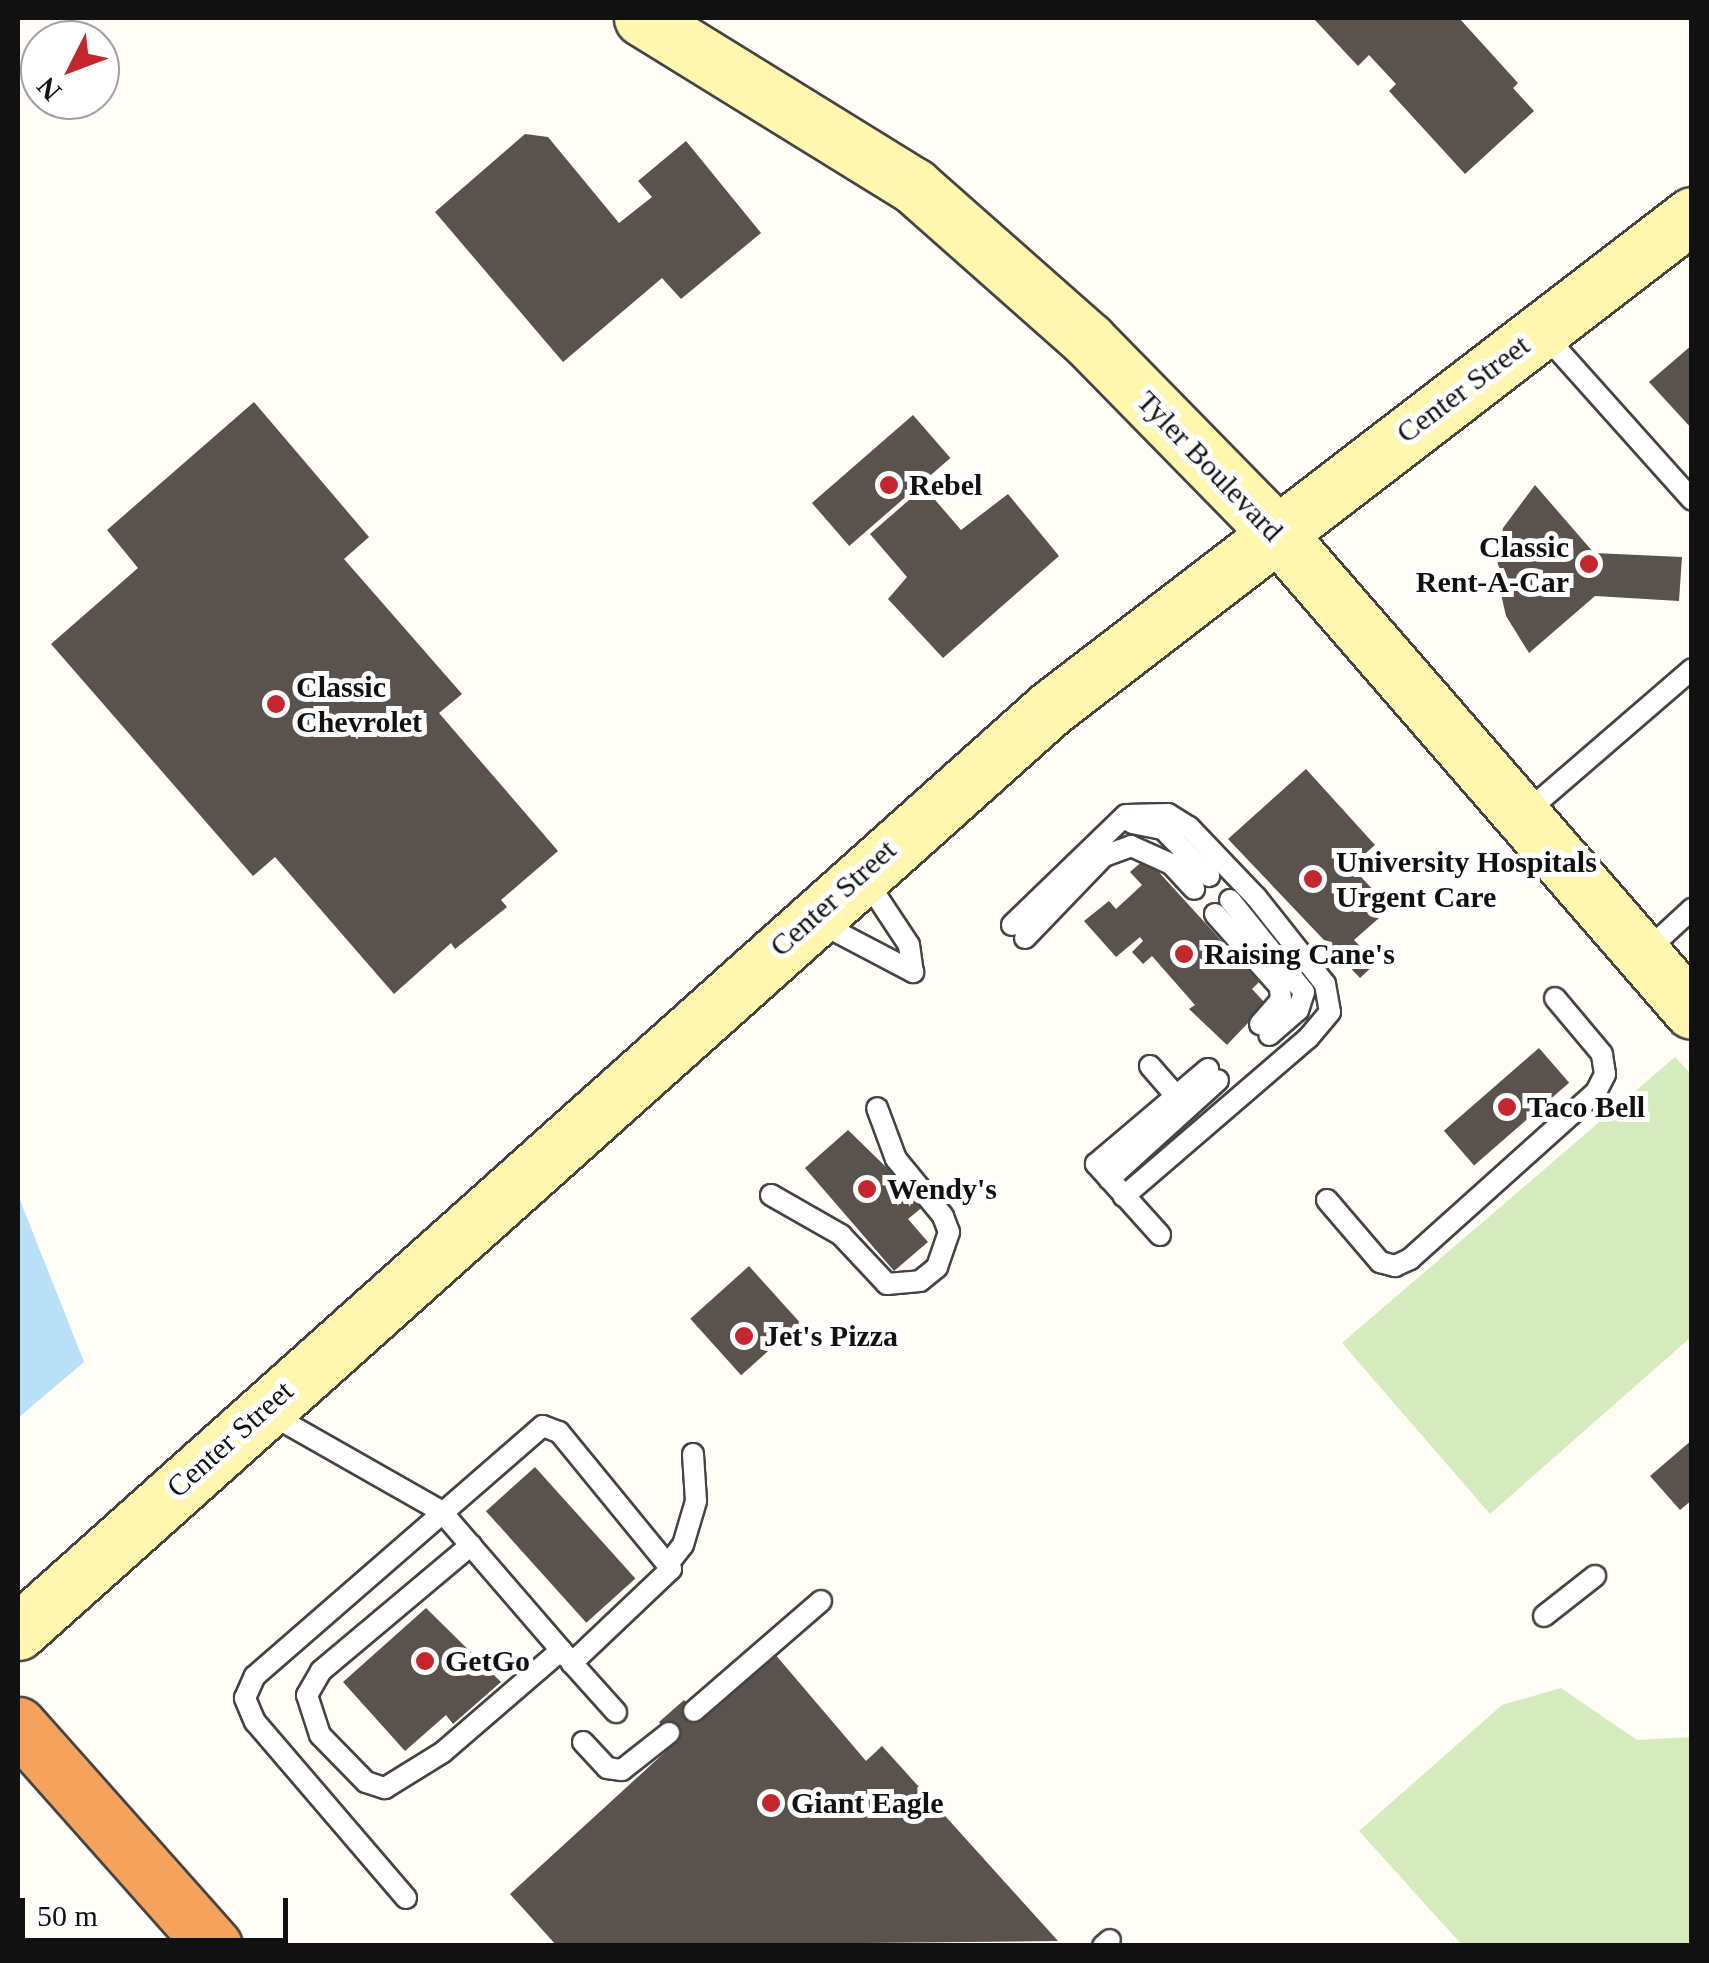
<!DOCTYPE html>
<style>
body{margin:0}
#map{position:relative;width:1709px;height:1963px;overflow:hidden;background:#fffdf5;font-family:"Times New Roman",serif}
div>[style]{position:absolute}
.green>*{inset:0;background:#d5ebbd}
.water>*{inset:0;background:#b9e0f7}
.building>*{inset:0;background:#5a524d;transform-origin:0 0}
.roads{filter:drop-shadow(2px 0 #444) drop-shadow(-2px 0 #444) drop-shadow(0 2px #444) drop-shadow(0 -2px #444)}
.lane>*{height:20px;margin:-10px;padding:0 10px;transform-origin:10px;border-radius:10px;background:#fff}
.secondary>*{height:55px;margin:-27.5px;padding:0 27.5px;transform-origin:27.5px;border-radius:27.5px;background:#fff6b0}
.highway>*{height:55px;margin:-27.5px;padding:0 27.5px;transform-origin:27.5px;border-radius:27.5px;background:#f5a25d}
.dots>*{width:28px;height:28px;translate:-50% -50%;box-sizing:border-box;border:5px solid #fff;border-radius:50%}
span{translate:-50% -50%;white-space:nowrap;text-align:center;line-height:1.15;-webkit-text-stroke:10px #fff;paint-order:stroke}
.street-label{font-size:30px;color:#111}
.poi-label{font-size:30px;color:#111;font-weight:700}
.left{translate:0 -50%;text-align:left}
.right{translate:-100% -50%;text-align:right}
.frame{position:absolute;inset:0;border:20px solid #111;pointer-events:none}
.north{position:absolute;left:20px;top:20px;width:100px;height:100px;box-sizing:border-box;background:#fff;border:2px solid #a0a0a0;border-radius:50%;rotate:228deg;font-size:28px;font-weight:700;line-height:40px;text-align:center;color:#111}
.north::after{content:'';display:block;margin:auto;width:35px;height:45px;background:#c4262e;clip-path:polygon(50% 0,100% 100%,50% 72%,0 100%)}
.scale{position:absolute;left:20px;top:1898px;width:268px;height:45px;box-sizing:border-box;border:5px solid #111;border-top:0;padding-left:12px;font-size:30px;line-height:35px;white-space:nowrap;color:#111;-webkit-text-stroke:8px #fff;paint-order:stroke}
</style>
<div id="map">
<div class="green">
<i style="clip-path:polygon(1675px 1057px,1691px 1074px,1691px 1337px,1490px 1514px,1342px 1343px)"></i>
<i style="clip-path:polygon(1561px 1688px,1637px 1740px,1691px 1737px,1691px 1945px,1462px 1945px,1359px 1831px,1502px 1705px)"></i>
</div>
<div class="water">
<i style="clip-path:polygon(18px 1195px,84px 1362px,18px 1418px)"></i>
</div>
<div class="building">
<i style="clip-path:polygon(1313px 18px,1459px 18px,1518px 83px,1513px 88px,1534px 111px,1465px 174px,1389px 91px,1396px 84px,1369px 55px,1358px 66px)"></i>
<i style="clip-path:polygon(525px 134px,548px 137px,619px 223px,652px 197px,638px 181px,686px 141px,761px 233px,681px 299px,662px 278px,563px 362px,435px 212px)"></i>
<i style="clip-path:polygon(1692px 345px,1692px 429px,1649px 382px)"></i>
<i style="clip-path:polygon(254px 402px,369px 537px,344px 559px,462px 694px,439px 713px,558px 851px,501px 900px,507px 907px,455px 949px,451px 943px,394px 994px,275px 857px,253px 876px,51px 644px,138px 568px,107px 530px)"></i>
<i style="left:913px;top:415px;width:57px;height:134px;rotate:49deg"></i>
<i style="clip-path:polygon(1535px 485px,1594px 553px,1682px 557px,1679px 601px,1595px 596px,1529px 653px,1506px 616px,1496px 572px,1503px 528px)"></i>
<i style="clip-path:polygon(924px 487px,961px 530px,1008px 494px,1059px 556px,943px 658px,888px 599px,907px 577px,870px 534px)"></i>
<i style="clip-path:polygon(1306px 769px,1375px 845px,1351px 866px,1375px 892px,1364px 902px,1379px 918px,1354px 940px,1376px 963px,1360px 978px,1228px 839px)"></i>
<i style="clip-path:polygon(1146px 858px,1259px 982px,1252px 989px,1266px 1004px,1227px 1045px,1189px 1009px,1195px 1005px,1152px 956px,1143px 964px,1132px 952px,1143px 941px,1140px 937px,1116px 957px,1084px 921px,1109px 901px,1116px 909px,1142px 885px,1130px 872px)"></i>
<i style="left:1539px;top:1048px;width:46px;height:126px;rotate:49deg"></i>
<i style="clip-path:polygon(848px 1130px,925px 1205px,908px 1219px,928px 1242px,894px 1271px,805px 1168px)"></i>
<i style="left:749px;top:1266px;width:76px;height:79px;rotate:48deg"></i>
<i style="clip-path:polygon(1692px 1440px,1692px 1500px,1680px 1510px,1650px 1476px)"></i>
<i style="left:535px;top:1467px;width:150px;height:66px;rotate:48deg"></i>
<i style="clip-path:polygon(426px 1608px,501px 1682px,453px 1724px,446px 1715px,405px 1751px,343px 1682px)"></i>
<i style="clip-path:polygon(774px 1653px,866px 1761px,882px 1746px,1058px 1941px,557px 1946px,510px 1894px,676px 1742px,659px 1722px,684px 1700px,700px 1718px)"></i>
</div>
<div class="roads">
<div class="lane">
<i style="left:1542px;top:332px;width:225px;rotate:48.2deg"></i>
<i style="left:1523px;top:815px;width:223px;rotate:-40.8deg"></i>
<i style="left:1132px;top:823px;width:32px;rotate:11deg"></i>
<i style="left:1163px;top:829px;width:66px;rotate:45.6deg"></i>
<i style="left:864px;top:877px;width:82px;rotate:56.5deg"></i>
<i style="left:909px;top:945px;width:27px;rotate:82deg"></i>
<i style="left:1230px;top:900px;width:118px;rotate:51.2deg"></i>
<i style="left:1304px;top:992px;width:19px;rotate:108deg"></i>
<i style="left:1298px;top:1010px;width:38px;rotate:139deg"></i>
<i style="left:1215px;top:914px;width:98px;rotate:48.3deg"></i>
<i style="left:1280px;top:987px;width:13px;rotate:86deg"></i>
<i style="left:1281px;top:1000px;width:32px;rotate:131deg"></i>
<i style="left:816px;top:921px;width:110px;rotate:27.7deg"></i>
<i style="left:1012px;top:925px;width:158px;rotate:-44deg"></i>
<i style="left:1126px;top:815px;width:42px;rotate:-1.4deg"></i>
<i style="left:1168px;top:814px;width:25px;rotate:32deg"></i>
<i style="left:1189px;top:827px;width:97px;rotate:46.3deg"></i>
<i style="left:1256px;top:897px;width:111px;rotate:51.6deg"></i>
<i style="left:1325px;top:984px;width:28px;rotate:80deg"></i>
<i style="left:1330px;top:1012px;width:34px;rotate:130deg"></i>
<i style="left:1308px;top:1038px;width:243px;rotate:139.3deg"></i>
<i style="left:1025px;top:938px;width:114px;rotate:-46.1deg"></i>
<i style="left:1104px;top:856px;width:29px;rotate:-20deg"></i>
<i style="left:1131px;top:846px;width:44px;rotate:24.2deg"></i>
<i style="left:1171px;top:864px;width:34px;rotate:47deg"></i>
<i style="left:1643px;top:954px;width:67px;rotate:-42.6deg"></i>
<i style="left:1150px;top:1066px;width:38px;rotate:49deg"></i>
<i style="left:1109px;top:1179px;width:147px;rotate:-42.2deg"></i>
<i style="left:771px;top:1195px;width:81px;rotate:29.7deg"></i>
<i style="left:841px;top:1235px;width:67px;rotate:46.8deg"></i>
<i style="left:887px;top:1284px;width:33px;rotate:-5deg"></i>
<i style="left:920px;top:1281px;width:22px;rotate:-39deg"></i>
<i style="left:937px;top:1267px;width:37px;rotate:-71deg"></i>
<i style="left:949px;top:1232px;width:17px;rotate:-111deg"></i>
<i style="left:943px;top:1216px;width:74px;rotate:-129.5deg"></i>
<i style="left:896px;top:1159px;width:54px;rotate:-110.4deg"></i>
<i style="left:1327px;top:1200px;width:82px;rotate:49.5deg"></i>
<i style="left:1380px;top:1262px;width:16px;rotate:15deg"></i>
<i style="left:1395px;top:1266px;width:17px;rotate:-25deg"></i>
<i style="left:1410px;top:1259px;width:250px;rotate:-41.9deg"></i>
<i style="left:1596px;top:1092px;width:20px;rotate:-63deg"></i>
<i style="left:1605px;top:1074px;width:20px;rotate:-99deg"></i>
<i style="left:1602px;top:1054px;width:73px;rotate:-130deg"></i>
<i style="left:1160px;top:1235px;width:96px;rotate:-132deg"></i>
<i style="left:1096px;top:1164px;width:147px;rotate:-40.3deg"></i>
<i style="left:270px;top:1414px;width:197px;rotate:29.6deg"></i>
<i style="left:441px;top:1511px;width:194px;rotate:49.2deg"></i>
<i style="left:471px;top:1545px;width:196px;rotate:140deg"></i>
<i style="left:321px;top:1671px;width:28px;rotate:120deg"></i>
<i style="left:307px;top:1695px;width:42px;rotate:72deg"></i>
<i style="left:320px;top:1735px;width:66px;rotate:45.6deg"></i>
<i style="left:366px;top:1782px;width:20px;rotate:18deg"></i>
<i style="left:385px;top:1788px;width:68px;rotate:-31.8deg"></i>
<i style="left:443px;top:1752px;width:156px;rotate:-40.8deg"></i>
<i style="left:668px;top:1564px;width:24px;rotate:-52deg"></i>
<i style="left:683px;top:1545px;width:46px;rotate:-73.5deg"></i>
<i style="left:696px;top:1501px;width:47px;rotate:-93.7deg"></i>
<i style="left:1544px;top:1616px;width:65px;rotate:-38.1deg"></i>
<i style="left:694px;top:1711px;width:168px;rotate:-40.9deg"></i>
<i style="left:583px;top:1742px;width:35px;rotate:47deg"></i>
<i style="left:607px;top:1768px;width:15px;rotate:8deg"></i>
<i style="left:622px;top:1770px;width:60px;rotate:-38.2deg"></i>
<i style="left:406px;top:1898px;width:232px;rotate:-130.6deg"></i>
<i style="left:255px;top:1722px;width:26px;rotate:-113deg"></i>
<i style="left:245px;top:1698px;width:24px;rotate:-66deg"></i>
<i style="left:255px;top:1676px;width:381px;rotate:-41deg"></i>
<i style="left:543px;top:1426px;width:17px;rotate:21deg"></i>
<i style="left:559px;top:1432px;width:177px;rotate:50.7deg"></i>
<i style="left:671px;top:1569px;width:137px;rotate:136.5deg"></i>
<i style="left:572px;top:1663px;width:66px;rotate:48.1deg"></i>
<i style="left:1103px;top:1946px;width:9px;rotate:-41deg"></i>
</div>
<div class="secondary">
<i style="left:642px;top:18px;width:320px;rotate:31.7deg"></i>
<i style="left:914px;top:186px;width:232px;rotate:41.5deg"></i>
<i style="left:1088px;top:340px;width:269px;rotate:45.6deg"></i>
<i style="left:1276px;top:532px;width:634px;rotate:49.03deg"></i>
<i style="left:18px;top:1632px;width:1387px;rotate:-41.82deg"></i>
<i style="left:1052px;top:707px;width:807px;rotate:-37.55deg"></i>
</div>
<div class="highway">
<i style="left:18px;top:1725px;width:295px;rotate:48.4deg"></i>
</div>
</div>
<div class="dots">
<i style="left:889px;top:485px;background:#c4262e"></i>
<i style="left:1589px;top:564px;background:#c4262e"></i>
<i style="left:276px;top:704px;background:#c4262e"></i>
<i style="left:1313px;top:879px;background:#c4262e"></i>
<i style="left:1184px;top:954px;background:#c4262e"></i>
<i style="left:1507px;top:1107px;background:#c4262e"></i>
<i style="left:867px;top:1189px;background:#c4262e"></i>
<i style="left:744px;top:1336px;background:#c4262e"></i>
<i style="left:425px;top:1661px;background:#c4262e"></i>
<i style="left:771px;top:1803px;background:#c4262e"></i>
</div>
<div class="street-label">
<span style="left:1463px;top:389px;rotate:-37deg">Center Street</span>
<span style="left:1210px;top:466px;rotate:46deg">Tyler Boulevard</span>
<span style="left:833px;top:898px;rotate:-42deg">Center Street</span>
<span style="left:230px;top:1439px;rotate:-42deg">Center Street</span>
</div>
<div class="poi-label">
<span class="left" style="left:909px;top:485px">Rebel</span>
<span class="right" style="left:1569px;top:564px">Classic<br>Rent-A-Car</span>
<span class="left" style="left:296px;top:704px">Classic<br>Chevrolet</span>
<span class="left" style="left:1336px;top:879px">University Hospitals<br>Urgent Care</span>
<span class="left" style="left:1204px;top:954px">Raising Cane's</span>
<span class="left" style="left:1527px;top:1107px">Taco Bell</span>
<span class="left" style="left:887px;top:1189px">Wendy's</span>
<span class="left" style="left:764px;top:1336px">Jet's Pizza</span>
<span class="left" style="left:445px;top:1661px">GetGo</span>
<span class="left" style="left:791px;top:1803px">Giant Eagle</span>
</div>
<div class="frame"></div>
<div class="north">N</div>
<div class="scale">50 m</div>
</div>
